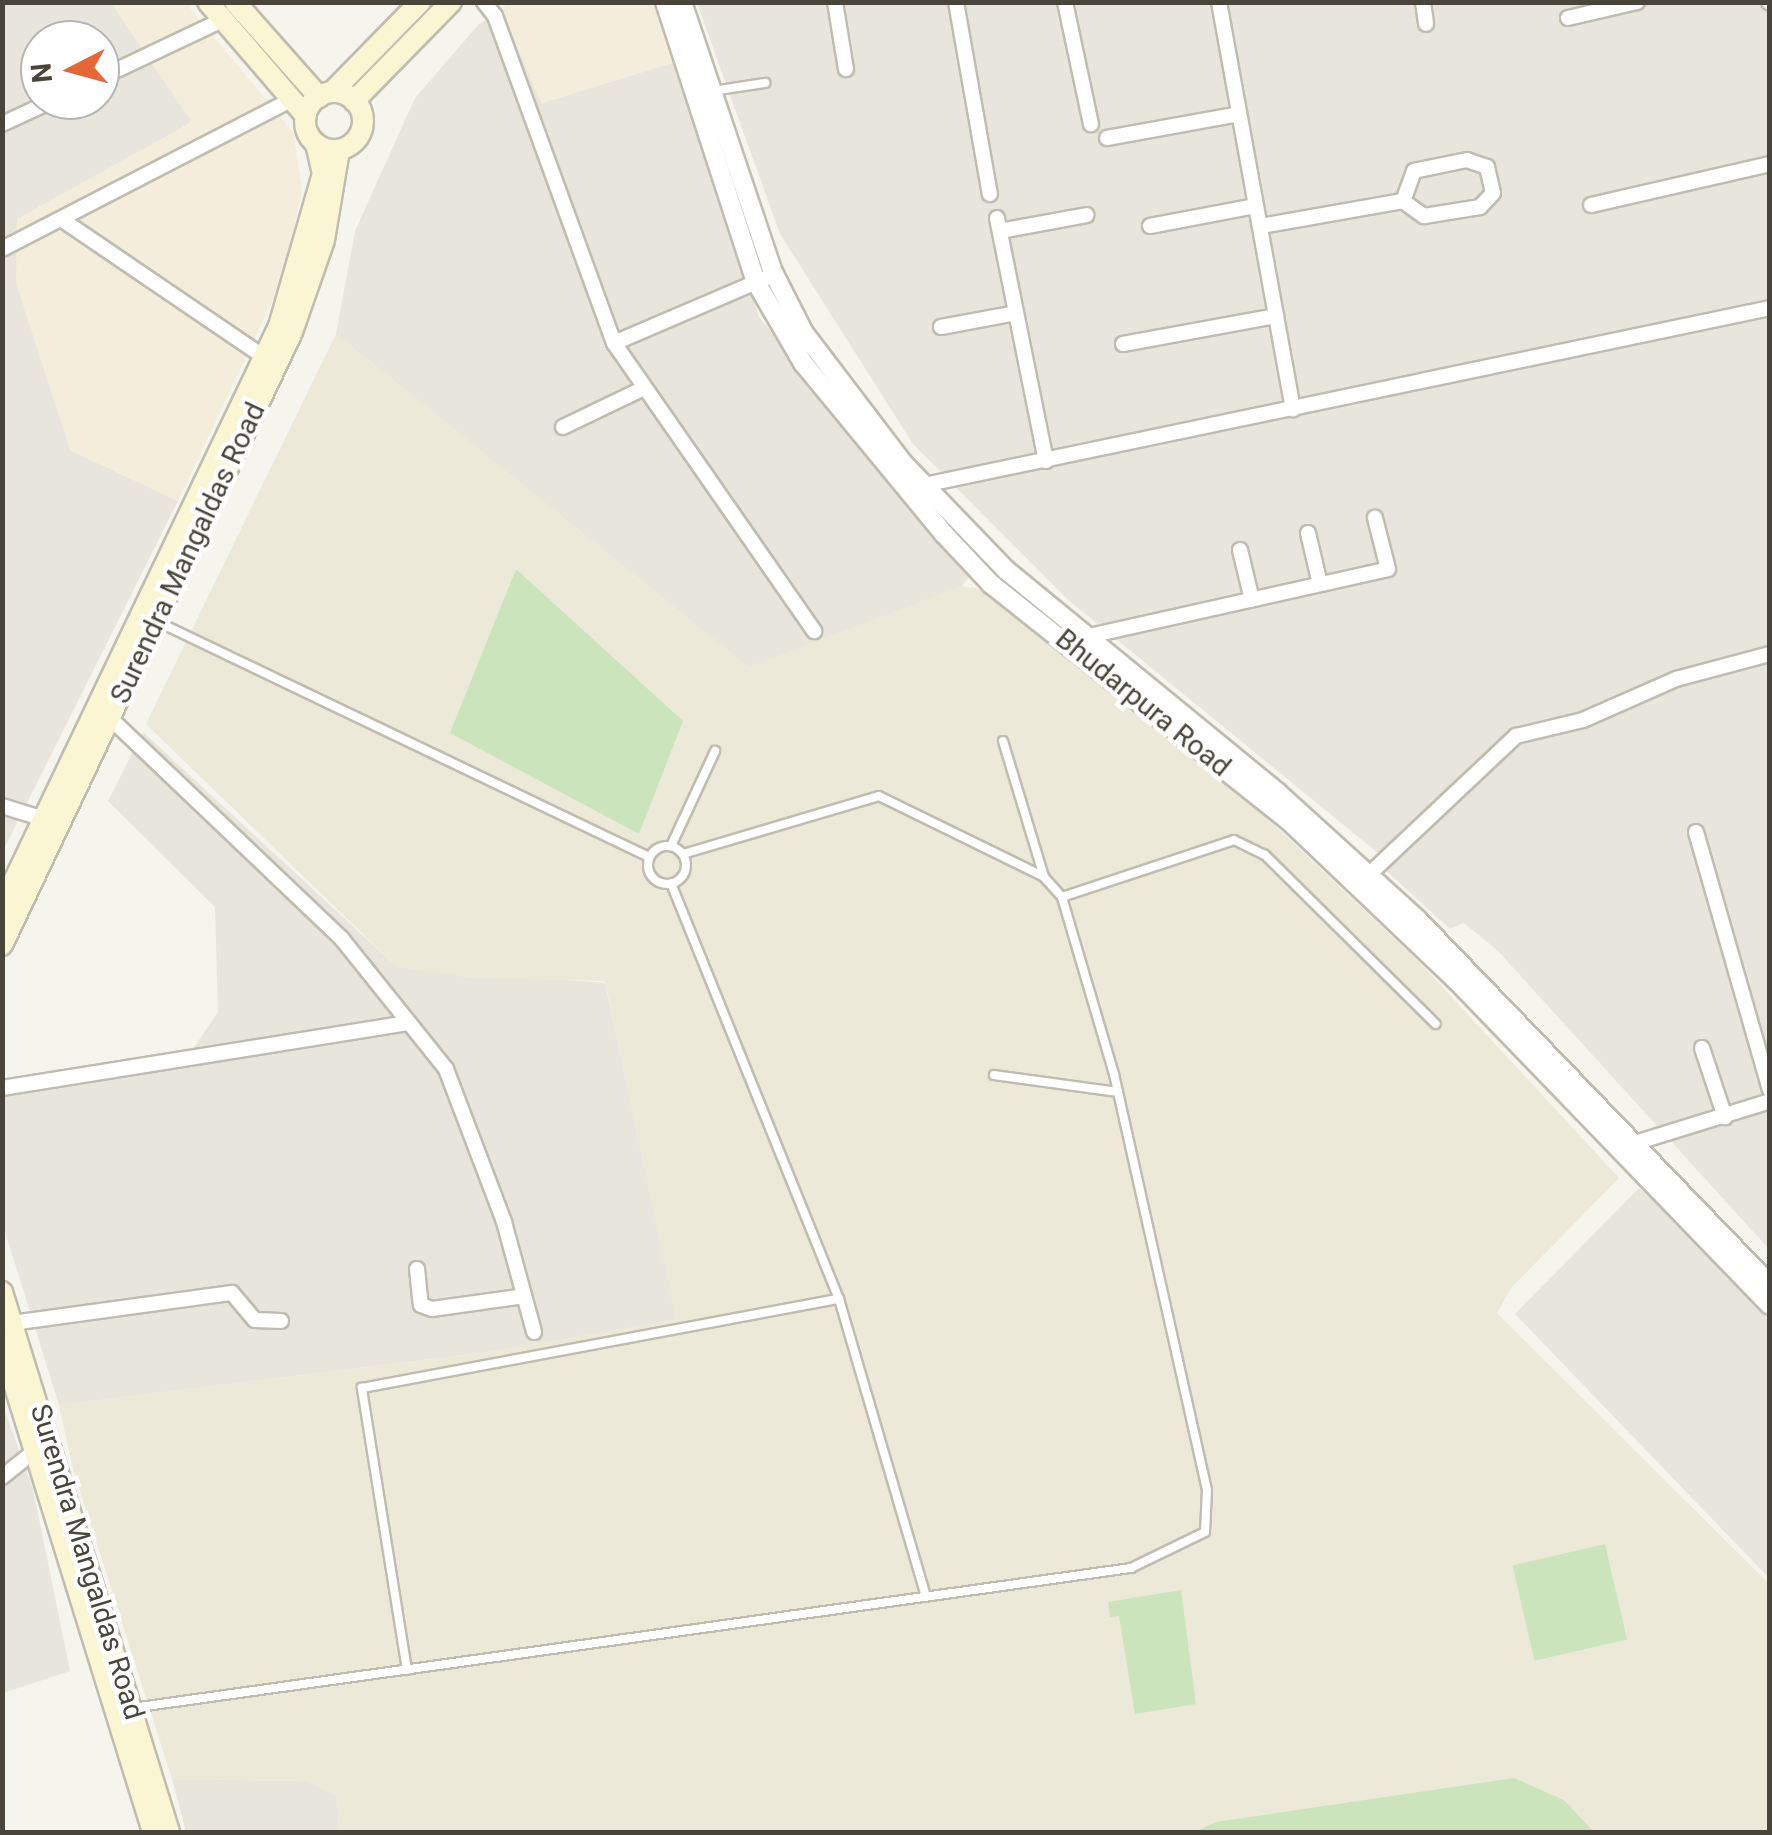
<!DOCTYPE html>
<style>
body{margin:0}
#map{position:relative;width:1772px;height:1835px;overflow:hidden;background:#f5f4ed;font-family:Roboto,sans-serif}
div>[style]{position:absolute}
.residential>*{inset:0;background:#e8e6dc}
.commercial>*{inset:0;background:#f4eddb}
.education>*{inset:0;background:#ece9d9}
.green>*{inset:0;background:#cce4bb;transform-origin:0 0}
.roads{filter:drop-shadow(2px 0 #c0bcb0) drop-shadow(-2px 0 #c0bcb0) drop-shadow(0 2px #c0bcb0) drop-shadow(0 -2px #c0bcb0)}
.service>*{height:8px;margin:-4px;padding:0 4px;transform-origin:4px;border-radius:4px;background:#fff}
.service>.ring{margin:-4px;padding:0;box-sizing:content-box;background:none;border:8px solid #fff;border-radius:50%}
.minor>*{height:14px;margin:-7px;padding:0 7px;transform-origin:7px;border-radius:7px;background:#fff}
.tertiary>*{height:18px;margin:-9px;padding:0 9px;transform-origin:9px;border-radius:9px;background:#fff}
.secondary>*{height:20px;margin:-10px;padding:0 10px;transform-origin:10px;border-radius:10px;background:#faf5d2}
.secondary>.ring{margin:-10px;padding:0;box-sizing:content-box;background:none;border:20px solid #faf5d2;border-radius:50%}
span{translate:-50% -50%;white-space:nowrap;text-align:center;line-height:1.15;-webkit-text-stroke:9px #fff;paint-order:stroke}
.street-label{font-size:28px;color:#49453b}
.frame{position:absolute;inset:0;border:5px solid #49453b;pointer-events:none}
.north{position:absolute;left:20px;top:20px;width:100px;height:100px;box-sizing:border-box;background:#fff;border:2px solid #b6b5b1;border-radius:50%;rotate:264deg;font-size:28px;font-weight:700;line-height:40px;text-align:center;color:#49453b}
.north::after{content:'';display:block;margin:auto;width:35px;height:45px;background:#e46735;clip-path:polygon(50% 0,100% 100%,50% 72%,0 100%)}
</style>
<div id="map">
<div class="residential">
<i style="clip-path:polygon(evenodd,3px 3px,111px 3px,193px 121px,135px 155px,70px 450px,178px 501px,3px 851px,3px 3px,40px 40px,100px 40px,100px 100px,40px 100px,40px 40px)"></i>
<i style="clip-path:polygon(697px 3px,1769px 3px,1769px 1249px,1498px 951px,1464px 923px,1450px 929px,1384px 869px,1389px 862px,1067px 599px,913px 444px,780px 234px)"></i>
<i style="clip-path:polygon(502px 10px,542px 103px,685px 59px,759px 317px,973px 572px,962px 586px,848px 635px,748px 667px,336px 334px,355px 231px,415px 98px,479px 24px)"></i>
<i style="clip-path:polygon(143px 732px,397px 967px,605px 983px,677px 1320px,488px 1352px,59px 1405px,3px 1225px,3px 1096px,184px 1062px,218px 1012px,215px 907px,108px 801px)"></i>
<i style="clip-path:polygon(1639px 1188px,1769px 1305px,1769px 1578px,1515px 1314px)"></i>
<i style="clip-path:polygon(2px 1403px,33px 1489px,70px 1671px,3px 1693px)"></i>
<i style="clip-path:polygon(172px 1779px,307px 1781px,337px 1795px,339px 1832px,186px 1832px)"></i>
</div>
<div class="commercial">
<i style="clip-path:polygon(508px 2px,664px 3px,685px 59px,541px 103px,502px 10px)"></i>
<i style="clip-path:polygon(111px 3px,186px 3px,293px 132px,302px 189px,284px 276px,178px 501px,70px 450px,16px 283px,17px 219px,192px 122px)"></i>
</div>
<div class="education">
<i style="clip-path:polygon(336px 334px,748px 667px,962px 586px,994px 592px,1216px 770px,1421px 964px,1619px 1178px,1511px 1288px,1497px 1313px,1769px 1584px,1769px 1832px,339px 1832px,337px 1796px,307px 1781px,172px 1779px,73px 1469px,59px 1405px,488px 1352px,676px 1319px,605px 981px,471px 978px,397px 967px,146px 724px)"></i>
</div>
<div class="green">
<i style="clip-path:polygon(516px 569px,683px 721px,639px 834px,450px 733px)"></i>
<i style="left:1605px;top:1544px;width:98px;height:95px;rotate:77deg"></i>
<i style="clip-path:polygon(1181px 1590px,1196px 1704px,1135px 1714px,1119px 1616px,1110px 1617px,1108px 1602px)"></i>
<i style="clip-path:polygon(1514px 1778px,1564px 1800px,1594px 1832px,1194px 1832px,1216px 1822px)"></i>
</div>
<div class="roads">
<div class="service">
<i style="left:712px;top:91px;width:54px;rotate:-8.6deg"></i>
<i style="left:156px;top:621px;width:547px;rotate:25.58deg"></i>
<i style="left:1003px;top:741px;width:142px;rotate:73.2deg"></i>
<i style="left:1044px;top:877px;width:27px;rotate:48deg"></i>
<i class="ring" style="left:648px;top:846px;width:30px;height:30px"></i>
<i style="left:671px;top:846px;width:105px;rotate:-65.1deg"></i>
<i style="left:683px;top:854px;width:204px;rotate:-16.5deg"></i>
<i style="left:879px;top:796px;width:184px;rotate:26.1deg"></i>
<i style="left:994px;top:1075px;width:125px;rotate:7.8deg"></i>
<i style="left:839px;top:1299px;width:310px;rotate:73.7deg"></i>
<i style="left:407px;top:1670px;width:286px;rotate:-99.1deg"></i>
<i style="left:362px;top:1388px;width:485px;rotate:-10.6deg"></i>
<i style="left:839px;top:1299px;width:448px;rotate:-112deg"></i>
<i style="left:132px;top:1708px;width:1009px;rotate:-7.98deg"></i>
<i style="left:1131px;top:1568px;width:82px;rotate:-25.9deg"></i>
<i style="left:1205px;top:1532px;width:42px;rotate:-87.3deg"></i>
<i style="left:1207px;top:1490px;width:426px;rotate:-102.6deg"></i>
<i style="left:1114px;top:1074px;width:184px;rotate:-106.4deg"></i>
<i style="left:1062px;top:897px;width:181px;rotate:-18.3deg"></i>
<i style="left:1234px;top:840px;width:34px;rotate:26deg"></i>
<i style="left:1265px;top:855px;width:240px;rotate:44.7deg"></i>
</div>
<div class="minor">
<i style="left:484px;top:2px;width:18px;rotate:52deg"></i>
<i style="left:495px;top:16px;width:348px;rotate:70deg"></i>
<i style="left:614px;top:343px;width:351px;rotate:55.2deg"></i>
<i style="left:835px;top:2px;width:68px;rotate:80.7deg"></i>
<i style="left:956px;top:2px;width:195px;rotate:80deg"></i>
<i style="left:1065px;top:2px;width:125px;rotate:78deg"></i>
<i style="left:1219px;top:2px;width:414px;rotate:79.7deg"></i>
<i style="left:1423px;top:2px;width:22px;rotate:82deg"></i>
<i style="left:1769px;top:2px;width:1px;rotate:45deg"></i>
<i style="left:1568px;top:18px;width:71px;rotate:-13.1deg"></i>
<i style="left:100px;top:78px;width:135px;rotate:-25.4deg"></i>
<i style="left:2px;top:124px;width:57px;rotate:-24.8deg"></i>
<i style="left:1107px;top:138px;width:134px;rotate:-10.3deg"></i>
<i style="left:1591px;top:205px;width:184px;rotate:-12.9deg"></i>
<i style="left:997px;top:218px;width:248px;rotate:78.6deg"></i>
<i style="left:61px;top:219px;width:245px;rotate:34.2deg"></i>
<i style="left:1150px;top:226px;width:108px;rotate:-10.7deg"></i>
<i style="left:1261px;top:226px;width:144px;rotate:-10deg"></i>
<i style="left:1403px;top:201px;width:26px;rotate:36deg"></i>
<i style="left:1424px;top:216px;width:57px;rotate:-9.1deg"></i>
<i style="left:1480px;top:207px;width:19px;rotate:-47deg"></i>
<i style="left:1493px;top:193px;width:27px;rotate:-103deg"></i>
<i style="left:1487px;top:167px;width:21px;rotate:-161deg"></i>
<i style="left:1467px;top:160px;width:54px;rotate:168.3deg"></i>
<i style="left:1414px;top:171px;width:32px;rotate:110deg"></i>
<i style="left:1000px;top:231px;width:88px;rotate:-10.4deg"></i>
<i style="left:2px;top:249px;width:326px;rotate:-27.3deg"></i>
<i style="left:941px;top:327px;width:76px;rotate:-10.6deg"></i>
<i style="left:614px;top:343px;width:175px;rotate:-23.2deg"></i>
<i style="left:1123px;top:344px;width:156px;rotate:-10.4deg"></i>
<i style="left:563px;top:427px;width:90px;rotate:-25.7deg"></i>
<i style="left:919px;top:486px;width:869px;rotate:-11.81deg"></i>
<i style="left:1308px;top:533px;width:52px;rotate:76.8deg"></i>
<i style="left:1240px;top:550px;width:51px;rotate:76.5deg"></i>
<i style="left:1076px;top:647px;width:17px;rotate:-40deg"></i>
<i style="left:1089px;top:636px;width:306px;rotate:-12.6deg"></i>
<i style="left:1388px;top:569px;width:53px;rotate:-104.3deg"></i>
<i style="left:110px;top:718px;width:320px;rotate:43.6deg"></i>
<i style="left:342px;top:939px;width:166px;rotate:51.3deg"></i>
<i style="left:446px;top:1069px;width:164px;rotate:69.2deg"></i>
<i style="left:504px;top:1222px;width:114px;rotate:74.7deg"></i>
<i style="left:2px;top:806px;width:44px;rotate:17.2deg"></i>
<i style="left:1696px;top:832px;width:268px;rotate:74deg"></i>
<i style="left:1362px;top:881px;width:212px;rotate:-43.3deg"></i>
<i style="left:1516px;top:736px;width:69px;rotate:-13.4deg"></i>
<i style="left:1583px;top:720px;width:102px;rotate:-23.8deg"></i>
<i style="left:1676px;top:679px;width:97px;rotate:-14.9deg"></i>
<i style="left:1702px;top:1048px;width:73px;rotate:71.6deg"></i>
<i style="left:2px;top:1088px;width:412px;rotate:-9.1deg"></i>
<i style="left:1625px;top:1146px;width:152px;rotate:-17.2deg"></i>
<i style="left:417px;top:1269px;width:36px;rotate:84deg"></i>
<i style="left:421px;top:1305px;width:12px;rotate:20deg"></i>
<i style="left:432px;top:1309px;width:93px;rotate:-8deg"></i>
<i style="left:12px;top:1323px;width:222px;rotate:-7.8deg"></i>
<i style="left:232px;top:1293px;width:35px;rotate:50deg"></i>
<i style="left:255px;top:1320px;width:26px;rotate:2deg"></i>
<i style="left:2px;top:1477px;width:43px;rotate:-38.5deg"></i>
</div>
<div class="tertiary">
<i style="left:665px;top:2px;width:294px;rotate:72deg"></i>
<i style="left:756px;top:282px;width:94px;rotate:59.9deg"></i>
<i style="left:803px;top:363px;width:222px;rotate:50.5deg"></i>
<i style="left:944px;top:534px;width:69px;rotate:46.8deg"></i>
<i style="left:991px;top:584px;width:379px;rotate:38.5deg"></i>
<i style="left:1288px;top:820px;width:233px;rotate:43.6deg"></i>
<i style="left:1457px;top:981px;width:450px;rotate:46deg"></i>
<i style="left:682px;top:2px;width:285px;rotate:71.4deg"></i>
<i style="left:773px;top:272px;width:68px;rotate:63.1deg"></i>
<i style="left:804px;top:333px;width:163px;rotate:52.7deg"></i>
<i style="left:903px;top:463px;width:149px;rotate:46.1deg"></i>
<i style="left:1006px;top:570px;width:350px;rotate:39.3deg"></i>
<i style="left:1277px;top:792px;width:190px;rotate:42.2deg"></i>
<i style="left:1418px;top:920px;width:507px;rotate:46.04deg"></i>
</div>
<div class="secondary">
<i style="left:208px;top:2px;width:150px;rotate:49.3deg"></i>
<i style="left:235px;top:2px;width:127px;rotate:48.5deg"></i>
<i style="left:332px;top:92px;width:126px;rotate:-45.6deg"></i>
<i class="ring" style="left:305px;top:92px;width:38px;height:38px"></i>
<i style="left:354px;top:101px;width:139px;rotate:-45.6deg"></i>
<i style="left:2px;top:906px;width:643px;rotate:-64.47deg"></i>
<i style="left:279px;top:326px;width:158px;rotate:-73.9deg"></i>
<i style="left:323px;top:174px;width:31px;rotate:-103deg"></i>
<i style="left:2px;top:945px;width:678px;rotate:-64.68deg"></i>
<i style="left:292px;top:332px;width:97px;rotate:-70.8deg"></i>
<i style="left:324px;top:240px;width:91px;rotate:-80.5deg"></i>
<i style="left:2px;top:1292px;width:565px;rotate:72.82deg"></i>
<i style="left:2px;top:1345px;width:510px;rotate:72.77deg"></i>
</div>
</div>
<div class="street-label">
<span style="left:188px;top:553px;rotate:-65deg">Surendra Mangaldas Road</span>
<span style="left:1143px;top:703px;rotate:39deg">Bhudarpura Road</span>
<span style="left:87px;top:1562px;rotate:73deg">Surendra Mangaldas Road</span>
</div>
<div class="frame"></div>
<div class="north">N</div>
</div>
